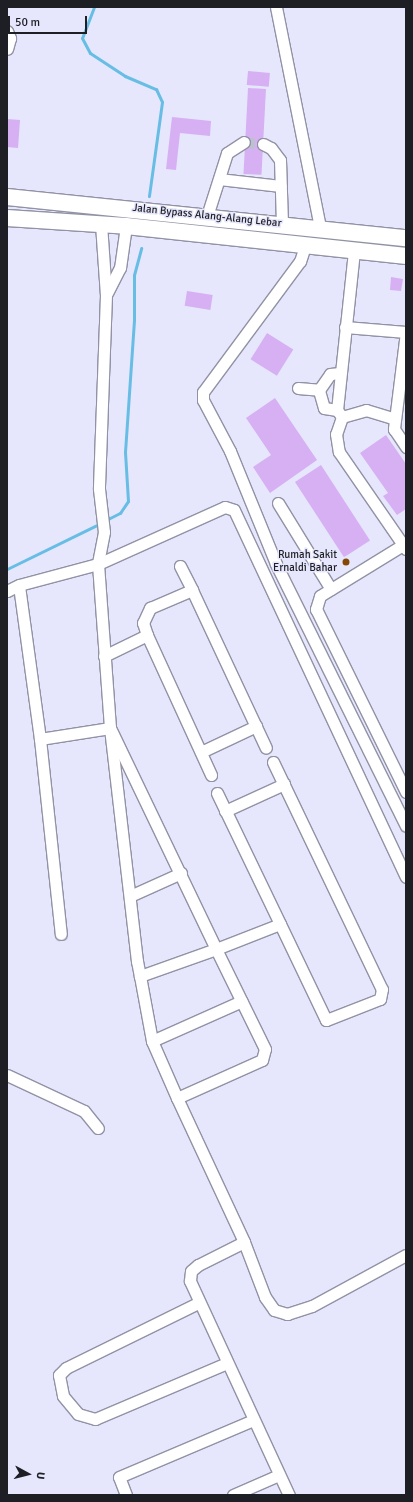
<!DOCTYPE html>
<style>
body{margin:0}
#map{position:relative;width:413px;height:1502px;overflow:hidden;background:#e6e7fc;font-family:Signika,sans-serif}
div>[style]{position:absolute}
.stream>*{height:3px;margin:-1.5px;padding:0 1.5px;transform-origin:1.5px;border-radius:1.5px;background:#67bde4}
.building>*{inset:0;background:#d6b0f3;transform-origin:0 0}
.minor-tunnel>*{height:11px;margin-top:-5.5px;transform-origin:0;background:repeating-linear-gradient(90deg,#bebfd1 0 11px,transparent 0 16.5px)}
.roads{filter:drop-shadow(1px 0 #9192a5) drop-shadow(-1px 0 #9192a5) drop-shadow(0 1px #9192a5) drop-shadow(0 -1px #9192a5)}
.minor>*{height:11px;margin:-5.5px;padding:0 5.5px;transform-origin:5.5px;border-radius:5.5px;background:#fff}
.highway>*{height:16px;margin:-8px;padding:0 8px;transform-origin:8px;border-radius:8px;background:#fff}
.dots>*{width:11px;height:11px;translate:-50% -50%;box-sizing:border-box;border:2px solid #e6e7fc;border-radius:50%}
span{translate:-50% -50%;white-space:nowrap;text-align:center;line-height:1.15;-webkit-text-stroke:3px #e6e7fc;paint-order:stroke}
.street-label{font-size:11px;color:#1e1e25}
.poi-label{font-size:11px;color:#1e1e25}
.right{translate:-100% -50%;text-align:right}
.frame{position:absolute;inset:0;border:8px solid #1e1e25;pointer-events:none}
.north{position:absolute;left:8px;top:1454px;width:40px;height:40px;-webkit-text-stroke:3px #e6e7fc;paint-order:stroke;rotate:97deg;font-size:11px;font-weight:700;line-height:16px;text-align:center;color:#1e1e25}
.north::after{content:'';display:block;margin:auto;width:14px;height:18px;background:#1e1e25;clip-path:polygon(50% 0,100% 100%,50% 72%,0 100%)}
.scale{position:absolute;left:8px;top:16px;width:79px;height:18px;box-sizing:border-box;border:2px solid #1e1e25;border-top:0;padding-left:5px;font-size:12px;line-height:14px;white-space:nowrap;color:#1e1e25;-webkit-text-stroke:3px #e6e7fc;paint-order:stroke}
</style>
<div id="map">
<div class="stream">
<i style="left:94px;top:7px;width:33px;rotate:111deg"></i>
<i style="left:82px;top:38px;width:17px;rotate:62deg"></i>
<i style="left:90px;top:53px;width:42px;rotate:33.3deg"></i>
<i style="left:125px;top:76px;width:34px;rotate:23deg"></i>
<i style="left:156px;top:89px;width:14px;rotate:65deg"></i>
<i style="left:162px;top:102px;width:95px;rotate:97.9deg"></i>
<i style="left:106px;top:520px;width:16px;rotate:-27deg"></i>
<i style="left:120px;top:513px;width:14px;rotate:-56deg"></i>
<i style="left:128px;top:501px;width:49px;rotate:-93.5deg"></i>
<i style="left:125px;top:452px;width:132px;rotate:-86.1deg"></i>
<i style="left:134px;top:320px;width:45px;rotate:-90deg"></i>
<i style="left:134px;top:275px;width:28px;rotate:-75deg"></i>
<i style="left:7px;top:569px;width:105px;rotate:-26.1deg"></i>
</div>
<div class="building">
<i style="left:248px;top:71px;width:22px;height:14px;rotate:5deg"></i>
<i style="left:248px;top:88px;width:18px;height:86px;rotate:3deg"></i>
<i style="clip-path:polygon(172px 117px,211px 121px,210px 136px,180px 133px,176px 170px,166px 169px)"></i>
<i style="clip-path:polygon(7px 119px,20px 120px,18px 148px,7px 147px)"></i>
<i style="clip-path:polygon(391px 277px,403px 279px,401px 291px,390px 290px)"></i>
<i style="left:187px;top:291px;width:26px;height:15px;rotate:9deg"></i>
<i style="left:267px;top:333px;width:31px;height:31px;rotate:32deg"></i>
<i style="clip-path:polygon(275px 398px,317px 460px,270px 493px,253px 467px,271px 455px,246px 418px)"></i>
<i style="clip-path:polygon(386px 435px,406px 464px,406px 509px,397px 515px,383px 496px,388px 493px,360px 453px)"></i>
<i style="left:321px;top:465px;width:90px;height:31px;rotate:57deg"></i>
</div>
<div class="minor-tunnel">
<i style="left:244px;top:142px;width:19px;rotate:6deg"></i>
</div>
<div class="roads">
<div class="minor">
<i style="left:276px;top:7px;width:225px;rotate:78.7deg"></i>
<i style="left:7px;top:31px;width:8px;rotate:67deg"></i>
<i style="left:10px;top:38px;width:11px;rotate:105deg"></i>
<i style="left:263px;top:144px;width:9px;rotate:27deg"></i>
<i style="left:271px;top:148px;width:15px;rotate:53deg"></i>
<i style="left:280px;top:160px;width:64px;rotate:88.2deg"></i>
<i style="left:219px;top:179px;width:62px;rotate:6.4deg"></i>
<i style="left:207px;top:216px;width:66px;rotate:-72.4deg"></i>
<i style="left:227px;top:153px;width:20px;rotate:-33deg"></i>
<i style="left:101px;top:224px;width:71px;rotate:86deg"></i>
<i style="left:106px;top:295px;width:194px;rotate:92.1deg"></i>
<i style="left:99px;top:489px;width:43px;rotate:83.4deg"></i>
<i style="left:104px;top:532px;width:33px;rotate:101deg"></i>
<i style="left:98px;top:564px;width:164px;rotate:85.8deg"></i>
<i style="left:110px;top:728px;width:235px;rotate:83.4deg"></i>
<i style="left:137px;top:961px;width:15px;rotate:79deg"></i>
<i style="left:140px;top:976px;width:66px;rotate:79.5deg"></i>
<i style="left:152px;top:1041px;width:62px;rotate:66.3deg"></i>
<i style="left:177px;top:1098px;width:93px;rotate:-24.1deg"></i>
<i style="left:262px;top:1060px;width:11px;rotate:-75deg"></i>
<i style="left:265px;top:1049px;width:111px;rotate:-116.1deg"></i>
<i style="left:216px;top:949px;width:81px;rotate:160.4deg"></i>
<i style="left:305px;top:246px;width:16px;rotate:108deg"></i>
<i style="left:300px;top:261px;width:163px;rotate:126.5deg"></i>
<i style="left:203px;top:392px;width:8px;rotate:90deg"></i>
<i style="left:203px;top:400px;width:58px;rotate:62.1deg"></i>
<i style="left:230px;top:451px;width:122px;rotate:67.8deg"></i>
<i style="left:276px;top:564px;width:292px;rotate:63.6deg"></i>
<i style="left:354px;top:251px;width:160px;rotate:96.1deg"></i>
<i style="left:337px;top:410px;width:9px;rotate:54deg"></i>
<i style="left:342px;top:417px;width:25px;rotate:-16deg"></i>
<i style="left:366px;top:410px;width:30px;rotate:17deg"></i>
<i style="left:107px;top:293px;width:28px;rotate:-63deg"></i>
<i style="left:120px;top:268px;width:42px;rotate:-81.9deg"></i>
<i style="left:345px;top:327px;width:61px;rotate:4.7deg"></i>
<i style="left:406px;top:332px;width:98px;rotate:97.1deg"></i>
<i style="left:394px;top:429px;width:22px;rotate:56deg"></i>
<i style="left:298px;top:388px;width:21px;rotate:5deg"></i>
<i style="left:337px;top:410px;width:13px;rotate:-171deg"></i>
<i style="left:324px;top:408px;width:19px;rotate:-106deg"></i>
<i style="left:319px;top:390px;width:19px;rotate:-55deg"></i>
<i style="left:330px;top:374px;width:10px;rotate:-6deg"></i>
<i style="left:342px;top:417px;width:18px;rotate:109deg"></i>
<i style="left:336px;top:434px;width:18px;rotate:81deg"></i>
<i style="left:339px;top:452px;width:118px;rotate:55.4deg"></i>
<i style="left:278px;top:503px;width:101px;rotate:58.4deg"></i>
<i style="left:406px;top:543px;width:101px;rotate:148.4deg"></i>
<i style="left:320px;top:596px;width:14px;rotate:107deg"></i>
<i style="left:316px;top:609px;width:204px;rotate:63.8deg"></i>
<i style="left:180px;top:566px;width:27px;rotate:63deg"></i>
<i style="left:7px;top:591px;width:13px;rotate:-27deg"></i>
<i style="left:147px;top:635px;width:13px;rotate:-108deg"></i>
<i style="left:143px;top:623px;width:17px;rotate:-65deg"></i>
<i style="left:150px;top:608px;width:46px;rotate:-23.2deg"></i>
<i style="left:192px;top:590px;width:174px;rotate:64.9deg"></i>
<i style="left:104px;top:656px;width:48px;rotate:-26deg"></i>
<i style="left:147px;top:635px;width:154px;rotate:65.4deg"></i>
<i style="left:40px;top:739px;width:196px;rotate:83.9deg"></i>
<i style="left:201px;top:752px;width:61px;rotate:-25.3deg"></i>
<i style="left:273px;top:762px;width:252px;rotate:64.4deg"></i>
<i style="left:382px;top:989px;width:10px;rotate:101deg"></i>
<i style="left:380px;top:999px;width:58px;rotate:158.7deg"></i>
<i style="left:326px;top:1020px;width:106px;rotate:-115.6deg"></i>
<i style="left:217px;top:793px;width:145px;rotate:64.3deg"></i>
<i style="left:280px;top:924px;width:69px;rotate:158.7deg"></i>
<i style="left:216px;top:949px;width:245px;rotate:-115.6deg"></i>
<i style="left:110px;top:728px;width:71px;rotate:171.1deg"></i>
<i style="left:40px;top:739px;width:155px;rotate:-97.8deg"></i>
<i style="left:19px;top:585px;width:82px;rotate:-14.9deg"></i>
<i style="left:98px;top:564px;width:139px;rotate:-24.2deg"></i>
<i style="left:225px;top:507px;width:9px;rotate:18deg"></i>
<i style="left:234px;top:510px;width:405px;rotate:64.9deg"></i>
<i style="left:225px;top:811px;width:65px;rotate:-24.6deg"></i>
<i style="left:130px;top:896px;width:56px;rotate:-24.3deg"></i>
<i style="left:152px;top:1041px;width:98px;rotate:-24deg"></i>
<i style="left:7px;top:1075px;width:85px;rotate:25.1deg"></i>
<i style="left:84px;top:1111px;width:22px;rotate:51deg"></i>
<i style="left:177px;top:1098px;width:159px;rotate:65deg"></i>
<i style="left:244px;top:1242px;width:59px;rotate:69.1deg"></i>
<i style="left:265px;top:1297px;width:16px;rotate:55deg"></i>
<i style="left:274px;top:1310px;width:14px;rotate:17deg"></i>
<i style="left:287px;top:1314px;width:26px;rotate:-18deg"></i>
<i style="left:312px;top:1306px;width:107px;rotate:-28.5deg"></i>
<i style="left:244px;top:1242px;width:51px;rotate:153.4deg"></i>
<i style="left:198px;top:1265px;width:9px;rotate:139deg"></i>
<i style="left:191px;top:1271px;width:10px;rotate:96deg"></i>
<i style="left:190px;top:1281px;width:236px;rotate:65.2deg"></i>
<i style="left:198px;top:1303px;width:147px;rotate:153.8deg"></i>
<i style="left:66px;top:1368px;width:10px;rotate:135deg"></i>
<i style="left:59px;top:1375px;width:21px;rotate:79deg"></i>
<i style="left:63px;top:1396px;width:23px;rotate:50deg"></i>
<i style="left:78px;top:1414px;width:18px;rotate:16deg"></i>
<i style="left:95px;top:1419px;width:143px;rotate:-23deg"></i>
<i style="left:126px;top:1495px;width:19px;rotate:-111deg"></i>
<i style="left:119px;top:1477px;width:146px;rotate:-23deg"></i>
<i style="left:233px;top:1495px;width:50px;rotate:-23.5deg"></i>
</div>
<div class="highway">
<i style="left:7px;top:197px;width:401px;rotate:5.9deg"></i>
<i style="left:7px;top:218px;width:119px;rotate:3.8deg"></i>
<i style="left:126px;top:226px;width:282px;rotate:6.1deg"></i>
</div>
</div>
<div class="dots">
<i style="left:346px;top:562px;background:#854608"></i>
</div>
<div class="street-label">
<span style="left:207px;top:216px;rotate:6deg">Jalan Bypass Alang-Alang Lebar</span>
</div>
<div class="poi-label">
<span class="right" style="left:337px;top:562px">Rumah Sakit<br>Ernaldi Bahar</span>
</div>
<div class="frame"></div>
<div class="north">U</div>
<div class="scale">50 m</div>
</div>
